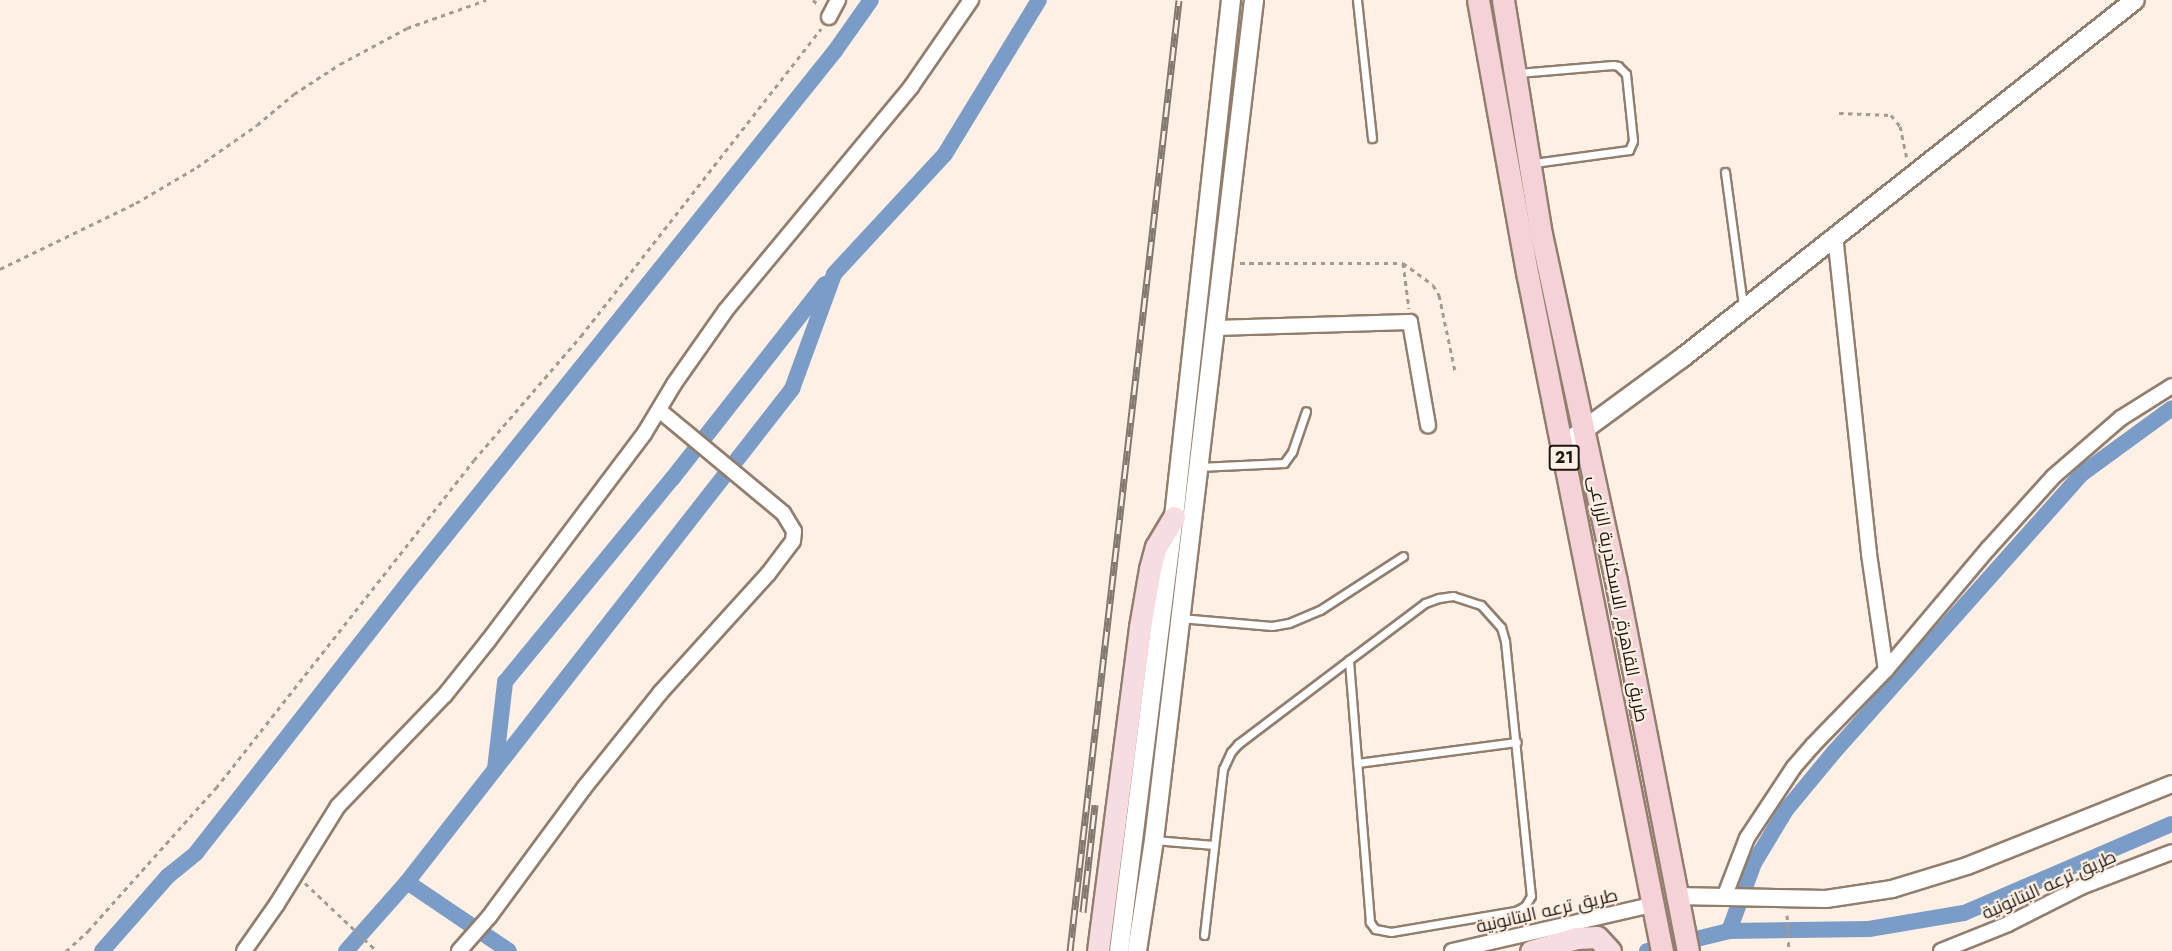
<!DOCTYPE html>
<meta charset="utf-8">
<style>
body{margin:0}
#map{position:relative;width:2172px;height:951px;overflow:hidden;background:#fef0e5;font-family:Jost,Cairo,sans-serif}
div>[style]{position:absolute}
.canal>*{height:16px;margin:-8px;padding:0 8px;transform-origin:8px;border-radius:8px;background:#7b9cc6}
.path>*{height:3px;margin-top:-1.5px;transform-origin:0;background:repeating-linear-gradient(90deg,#a59a91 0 4.5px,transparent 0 9px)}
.roads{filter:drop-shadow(2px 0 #927e6d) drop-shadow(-2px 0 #927e6d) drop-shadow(0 2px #927e6d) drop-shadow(0 -2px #927e6d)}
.service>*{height:7px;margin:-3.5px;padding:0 3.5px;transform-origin:3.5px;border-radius:3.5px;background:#fff}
.minor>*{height:14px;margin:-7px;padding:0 7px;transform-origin:7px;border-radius:7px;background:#fff}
.tertiary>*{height:16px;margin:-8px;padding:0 8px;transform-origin:8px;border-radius:8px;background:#fff}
.secondary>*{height:18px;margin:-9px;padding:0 9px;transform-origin:9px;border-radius:9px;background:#fff}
.primary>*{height:21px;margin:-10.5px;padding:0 10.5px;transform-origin:10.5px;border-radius:10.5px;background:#f7dde2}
.trunk>*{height:21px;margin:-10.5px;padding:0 10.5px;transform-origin:10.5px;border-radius:10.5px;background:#f4d2d8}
.rail>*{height:7px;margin-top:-3.5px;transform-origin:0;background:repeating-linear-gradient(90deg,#fef0e5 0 14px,#82786f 0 28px);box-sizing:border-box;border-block:2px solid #82786f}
span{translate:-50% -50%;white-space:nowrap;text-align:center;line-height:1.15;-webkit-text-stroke:4.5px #fef0e5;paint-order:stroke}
.shield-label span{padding:2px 4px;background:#fef0e5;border:2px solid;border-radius:4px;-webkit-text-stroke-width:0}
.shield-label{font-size:16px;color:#1e1710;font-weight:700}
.street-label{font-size:18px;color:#1e1710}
</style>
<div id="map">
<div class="canal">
<i style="left:495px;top:769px;width:88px;rotate:-83.4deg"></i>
<i style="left:505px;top:682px;width:263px;rotate:-50.6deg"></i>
<i style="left:672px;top:479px;width:248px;rotate:-51.9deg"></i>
<i style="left:407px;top:882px;width:123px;rotate:34.1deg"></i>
<i style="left:1729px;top:931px;width:72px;rotate:-69.8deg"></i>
<i style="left:1754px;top:863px;width:62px;rotate:-58.9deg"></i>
<i style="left:1786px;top:810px;width:75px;rotate:-50.4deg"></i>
<i style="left:1834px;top:752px;width:374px;rotate:-48.3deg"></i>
<i style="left:2083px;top:473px;width:110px;rotate:-36.1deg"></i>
<i style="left:102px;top:951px;width:100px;rotate:-48.7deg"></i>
<i style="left:168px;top:876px;width:36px;rotate:-39deg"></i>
<i style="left:196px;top:853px;width:355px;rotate:-51.9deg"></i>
<i style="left:415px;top:574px;width:671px;rotate:-51.23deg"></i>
<i style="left:835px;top:51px;width:62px;rotate:-54.8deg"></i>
<i style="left:346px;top:951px;width:92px;rotate:-48.5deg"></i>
<i style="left:407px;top:882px;width:626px;rotate:-52.01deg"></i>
<i style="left:792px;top:389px;width:122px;rotate:-69.9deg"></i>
<i style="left:834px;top:274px;width:163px;rotate:-47.2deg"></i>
<i style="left:945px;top:154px;width:180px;rotate:-58.6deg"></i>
<i style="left:1647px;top:951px;width:84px;rotate:-13.7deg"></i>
<i style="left:1729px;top:931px;width:140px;rotate:-0.8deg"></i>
<i style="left:1869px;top:929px;width:96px;rotate:-9.6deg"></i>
<i style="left:1964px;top:913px;width:226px;rotate:-23.2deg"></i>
</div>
<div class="path">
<i style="left:813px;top:0;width:8px;rotate:40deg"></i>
<i style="left:1839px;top:113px;width:52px;rotate:2.2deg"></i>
<i style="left:1891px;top:115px;width:14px;rotate:51deg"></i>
<i style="left:1900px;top:126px;width:33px;rotate:78deg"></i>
<i style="left:1240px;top:263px;width:163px"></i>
<i style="left:1403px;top:263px;width:37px;rotate:36deg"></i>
<i style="left:1433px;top:285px;width:12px;rotate:59deg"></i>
<i style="left:1439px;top:295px;width:78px;rotate:78.1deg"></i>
<i style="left:1403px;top:263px;width:46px;rotate:82.6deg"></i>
<i style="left:0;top:269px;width:151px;rotate:-25.9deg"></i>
<i style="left:136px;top:203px;width:71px;rotate:-30.5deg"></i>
<i style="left:197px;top:167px;width:73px;rotate:-35deg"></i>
<i style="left:257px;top:125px;width:48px;rotate:-40deg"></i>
<i style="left:294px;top:94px;width:55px;rotate:-33.1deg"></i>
<i style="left:340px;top:64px;width:76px;rotate:-28.2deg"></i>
<i style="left:407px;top:28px;width:84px;rotate:-19.5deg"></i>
<i style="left:305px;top:883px;width:99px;rotate:43.4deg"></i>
<i style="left:1787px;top:915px;width:36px;rotate:87deg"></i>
<i style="left:66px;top:951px;width:30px;rotate:-42deg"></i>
<i style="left:88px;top:931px;width:192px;rotate:-48.2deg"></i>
<i style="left:216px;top:788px;width:417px;rotate:-51.8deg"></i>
<i style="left:474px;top:460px;width:164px;rotate:-49.2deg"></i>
<i style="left:581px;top:336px;width:390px;rotate:-52deg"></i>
</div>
<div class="roads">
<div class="service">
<i style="left:1357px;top:0;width:139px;rotate:83.8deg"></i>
<i style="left:1518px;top:73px;width:95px;rotate:-4.8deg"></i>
<i style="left:1613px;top:65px;width:5px;rotate:11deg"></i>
<i style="left:1618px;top:66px;width:11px;rotate:45deg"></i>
<i style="left:1626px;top:74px;width:67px;rotate:84deg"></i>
<i style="left:1633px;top:141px;width:10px;rotate:114deg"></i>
<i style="left:1629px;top:150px;width:96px;rotate:172.2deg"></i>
<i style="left:1725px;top:172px;width:135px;rotate:82.3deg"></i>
<i style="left:1199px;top:467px;width:85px;rotate:-2.7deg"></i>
<i style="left:1284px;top:463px;width:14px;rotate:-54deg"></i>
<i style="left:1292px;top:452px;width:43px;rotate:-71.1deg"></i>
<i style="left:1180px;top:618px;width:92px;rotate:5deg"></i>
<i style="left:1272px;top:626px;width:17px;rotate:-10deg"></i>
<i style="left:1289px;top:623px;width:34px;rotate:-23deg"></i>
<i style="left:1320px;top:610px;width:99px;rotate:-33deg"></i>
<i style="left:1357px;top:763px;width:161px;rotate:-7.5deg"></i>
<i style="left:1154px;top:840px;width:60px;rotate:4.8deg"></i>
<i style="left:1204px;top:935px;width:167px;rotate:-83.5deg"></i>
<i style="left:1223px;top:769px;width:19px;rotate:-65deg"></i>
<i style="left:1231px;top:752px;width:11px;rotate:-49deg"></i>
<i style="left:1238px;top:744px;width:139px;rotate:-37.1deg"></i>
<i style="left:1349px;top:660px;width:95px;rotate:-36.9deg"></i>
<i style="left:1425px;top:603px;width:15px;rotate:-20deg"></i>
<i style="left:1439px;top:598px;width:14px;rotate:-8deg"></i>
<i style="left:1453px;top:596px;width:29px;rotate:18deg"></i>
<i style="left:1481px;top:605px;width:30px;rotate:48deg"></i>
<i style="left:1501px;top:627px;width:15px;rotate:74deg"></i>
<i style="left:1505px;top:641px;width:256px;rotate:84.2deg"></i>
<i style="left:1531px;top:896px;width:12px;rotate:121deg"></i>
<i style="left:1525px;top:906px;width:11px;rotate:153deg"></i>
<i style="left:1515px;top:911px;width:126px;rotate:170.4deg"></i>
<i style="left:1391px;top:932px;width:16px;rotate:-169deg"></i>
<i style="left:1375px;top:929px;width:9px;rotate:-126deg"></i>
<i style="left:1370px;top:922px;width:263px;rotate:-94.6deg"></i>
</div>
<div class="minor">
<i style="left:829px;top:17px;width:19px;rotate:-62deg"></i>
<i style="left:1835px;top:235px;width:321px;rotate:83.9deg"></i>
<i style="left:1869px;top:554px;width:117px;rotate:81.7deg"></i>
<i style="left:1215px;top:328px;width:195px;rotate:-1.8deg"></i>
<i style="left:1410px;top:322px;width:105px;rotate:80.1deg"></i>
<i style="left:1725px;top:895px;width:61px;rotate:-68.9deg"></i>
<i style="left:1747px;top:838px;width:85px;rotate:-56.5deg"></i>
<i style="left:1794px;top:767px;width:29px;rotate:-49deg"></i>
<i style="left:1813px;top:745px;width:105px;rotate:-45.8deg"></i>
<i style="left:1886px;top:670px;width:158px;rotate:-49.9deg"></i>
<i style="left:1988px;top:549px;width:98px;rotate:-47.9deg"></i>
<i style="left:2054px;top:476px;width:89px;rotate:-40.9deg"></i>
<i style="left:2121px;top:418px;width:60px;rotate:-32.1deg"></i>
<i style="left:244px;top:951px;width:57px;rotate:-54.9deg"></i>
<i style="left:277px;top:904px;width:115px;rotate:-58.1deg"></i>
<i style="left:338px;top:806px;width:154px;rotate:-46.1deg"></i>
<i style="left:445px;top:695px;width:69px;rotate:-51.5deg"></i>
<i style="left:488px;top:641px;width:259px;rotate:-53deg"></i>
<i style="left:644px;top:434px;width:58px;rotate:-59deg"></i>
<i style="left:674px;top:384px;width:90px;rotate:-54.9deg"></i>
<i style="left:726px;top:310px;width:290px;rotate:-50.3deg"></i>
<i style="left:911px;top:87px;width:106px;rotate:-55.4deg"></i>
<i style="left:459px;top:951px;width:45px;rotate:-48.6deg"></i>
<i style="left:489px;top:917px;width:160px;rotate:-53.6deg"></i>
<i style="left:584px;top:788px;width:122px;rotate:-51.3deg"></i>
<i style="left:660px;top:693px;width:161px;rotate:-47.8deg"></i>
<i style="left:768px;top:574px;width:41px;rotate:-52.9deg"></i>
<i style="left:793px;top:541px;width:10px;rotate:-84deg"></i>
<i style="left:794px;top:531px;width:21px;rotate:-121deg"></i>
<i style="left:783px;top:513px;width:161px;rotate:-140.3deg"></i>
<i style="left:1452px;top:951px;width:204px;rotate:-13deg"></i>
<i style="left:1941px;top:951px;width:72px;rotate:-21.9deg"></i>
<i style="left:2008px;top:924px;width:82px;rotate:-26.9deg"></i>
<i style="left:2081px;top:887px;width:97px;rotate:-21deg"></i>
</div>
<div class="tertiary">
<i style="left:1676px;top:896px;width:150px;rotate:1.1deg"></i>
<i style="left:1826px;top:899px;width:67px;rotate:-8.6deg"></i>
<i style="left:1892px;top:889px;width:78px;rotate:-17deg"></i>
<i style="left:1967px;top:866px;width:221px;rotate:-21.8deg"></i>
</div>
<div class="secondary">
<i style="left:1562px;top:446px;width:149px;rotate:-36.3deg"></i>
<i style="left:1682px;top:358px;width:577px;rotate:-38.32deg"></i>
<i style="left:1119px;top:951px;width:437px;rotate:-82.8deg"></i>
<i style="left:1174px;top:517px;width:520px;rotate:-83.71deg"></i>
<i style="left:1137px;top:951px;width:112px;rotate:-81.3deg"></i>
<i style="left:1154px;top:840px;width:846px;rotate:-83.21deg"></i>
</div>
<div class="primary">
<i style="left:1098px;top:951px;width:327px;rotate:-82.6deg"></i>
<i style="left:1140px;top:627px;width:59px;rotate:-80.2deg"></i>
<i style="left:1150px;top:569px;width:23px;rotate:-75deg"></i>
<i style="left:1156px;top:547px;width:35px;rotate:-59deg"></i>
<i style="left:1531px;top:951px;width:48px;rotate:-15.8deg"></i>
<i style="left:1577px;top:938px;width:20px;rotate:-3deg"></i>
<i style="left:1597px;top:937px;width:19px;rotate:47deg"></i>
</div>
<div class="trunk">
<i style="left:1478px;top:0;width:281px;rotate:79.8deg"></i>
<i style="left:1528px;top:277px;width:687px;rotate:78.76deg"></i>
<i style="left:1503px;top:0;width:237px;rotate:80.8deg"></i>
<i style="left:1541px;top:234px;width:355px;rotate:77.8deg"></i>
<i style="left:1616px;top:581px;width:377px;rotate:79deg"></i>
</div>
</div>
<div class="rail">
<i style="left:1083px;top:912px;width:108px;rotate:-83.6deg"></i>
<i style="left:1070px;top:951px;width:957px;rotate:-83.46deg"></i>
</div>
<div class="shield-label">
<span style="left:1564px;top:458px">21</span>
</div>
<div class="street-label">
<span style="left:1618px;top:599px;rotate:79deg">طريق القاهرة, الاسكندرية الزراعى</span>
<span style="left:2049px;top:885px;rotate:-24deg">طريق ترعه البتانونية</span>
<span style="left:1547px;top:911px;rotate:-13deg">طريق ترعه البتانونية</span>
</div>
</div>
